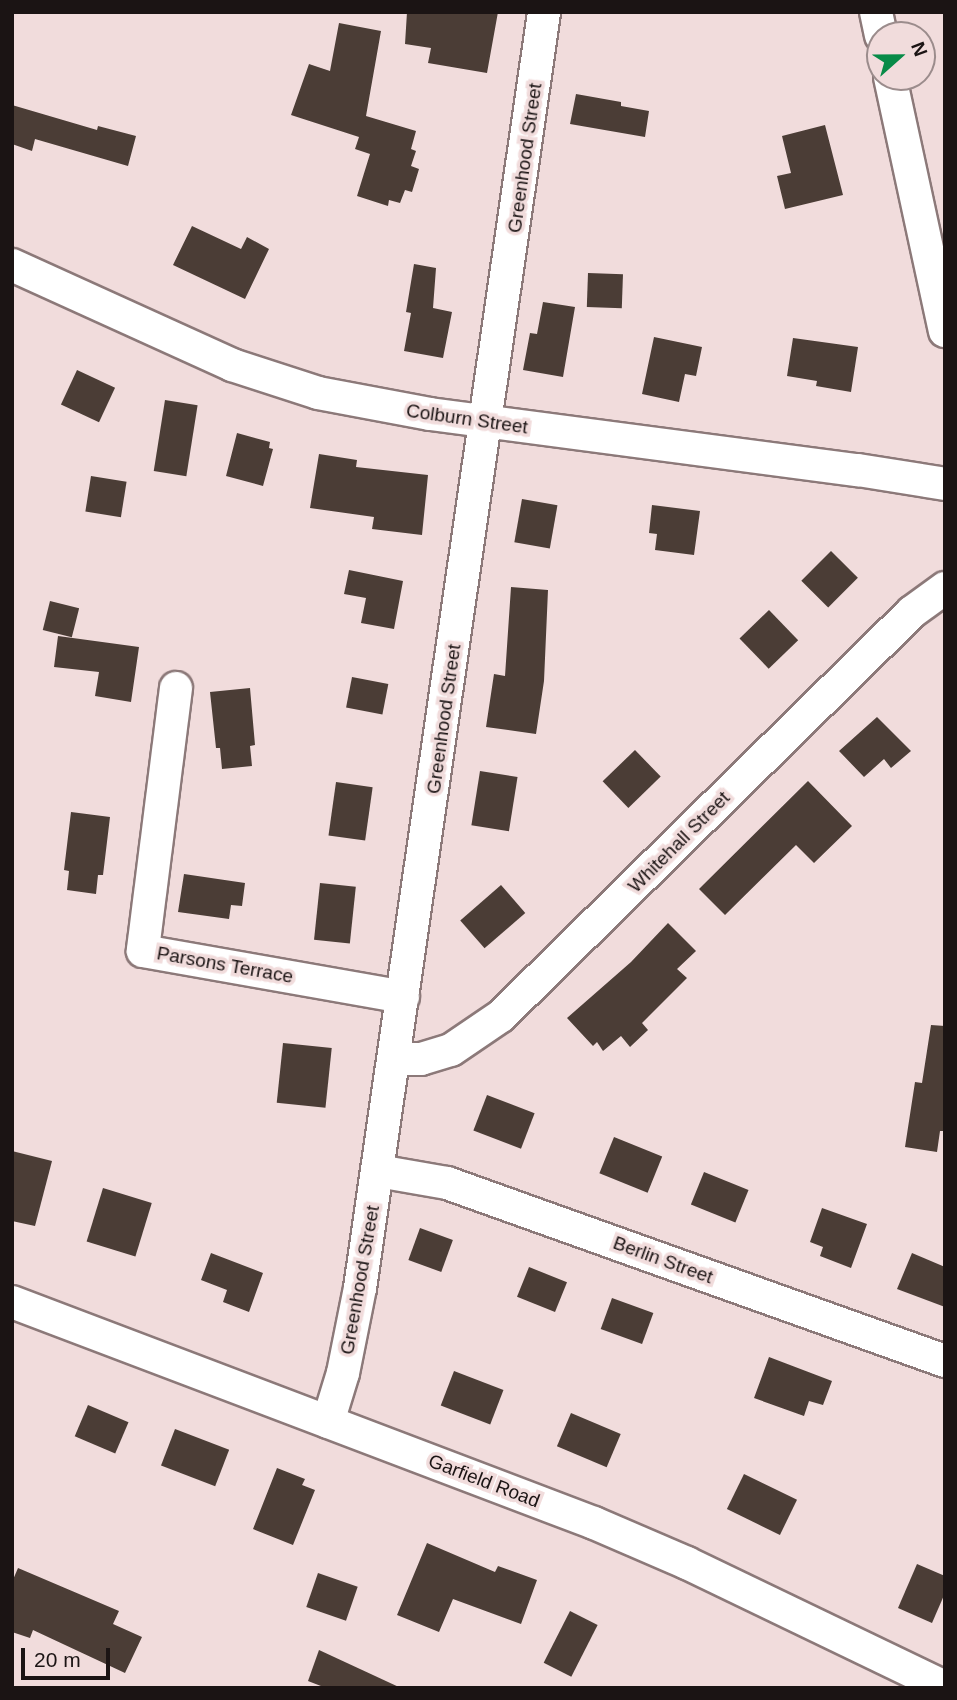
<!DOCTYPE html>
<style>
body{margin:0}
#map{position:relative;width:957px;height:1700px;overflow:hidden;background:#f1dcdc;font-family:Arial,sans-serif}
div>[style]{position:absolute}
.building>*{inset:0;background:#4b3d36;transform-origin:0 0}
.roads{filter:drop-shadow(2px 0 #8c7979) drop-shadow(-2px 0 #8c7979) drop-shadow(0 2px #8c7979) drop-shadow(0 -2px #8c7979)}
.minor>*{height:32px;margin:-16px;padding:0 16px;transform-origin:16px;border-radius:16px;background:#fff}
span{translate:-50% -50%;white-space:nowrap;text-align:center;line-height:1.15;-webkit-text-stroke:7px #f1dcdc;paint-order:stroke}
.street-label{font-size:19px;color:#1b1414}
.frame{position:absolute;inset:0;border:14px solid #1b1414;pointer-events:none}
.north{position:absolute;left:866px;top:21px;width:70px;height:70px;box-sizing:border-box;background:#f1dcdc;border:2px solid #9b8c8c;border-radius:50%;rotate:69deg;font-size:19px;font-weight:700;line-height:28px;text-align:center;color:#1b1414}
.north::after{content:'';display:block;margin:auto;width:24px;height:32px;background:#088b48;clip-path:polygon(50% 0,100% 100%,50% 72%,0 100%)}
.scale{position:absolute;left:21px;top:1648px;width:89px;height:32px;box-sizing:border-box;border:4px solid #1b1414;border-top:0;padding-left:9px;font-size:21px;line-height:24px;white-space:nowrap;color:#1b1414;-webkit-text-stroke:5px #f1dcdc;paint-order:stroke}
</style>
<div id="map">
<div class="building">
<i style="clip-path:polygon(407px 12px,498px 12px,487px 73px,428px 63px,431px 48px,405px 44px)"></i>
<i style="clip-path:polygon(339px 23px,381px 31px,366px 116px,416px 131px,411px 149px,416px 151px,411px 166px,419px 169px,412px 192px,405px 190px,400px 203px,389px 200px,388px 206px,357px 196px,370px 154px,355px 149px,359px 137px,291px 115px,309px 64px,330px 71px)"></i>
<i style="clip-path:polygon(576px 94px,621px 102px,621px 106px,649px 111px,645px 137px,570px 124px)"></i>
<i style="clip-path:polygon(12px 105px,97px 130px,98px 126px,136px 136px,128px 166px,35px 139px,32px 151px,12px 144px)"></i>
<i style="clip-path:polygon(825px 125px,843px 195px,785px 209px,777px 176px,791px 173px,782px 136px)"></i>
<i style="clip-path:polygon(192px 226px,241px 249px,247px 237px,269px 249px,245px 299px,173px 265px)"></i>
<i style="clip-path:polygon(414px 264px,436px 268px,433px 308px,452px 312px,443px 358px,404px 351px,411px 313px,406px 312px)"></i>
<i style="left:588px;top:273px;width:35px;height:34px;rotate:2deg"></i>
<i style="clip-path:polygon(543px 302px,575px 307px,563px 377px,523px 370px,530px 333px,537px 334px)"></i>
<i style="clip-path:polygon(654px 337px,702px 347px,696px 376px,685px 374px,679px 402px,642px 394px)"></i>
<i style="clip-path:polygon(793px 338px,858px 347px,851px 392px,816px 386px,817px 381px,787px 376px)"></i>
<i style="left:77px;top:370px;width:42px;height:38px;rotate:25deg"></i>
<i style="left:165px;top:400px;width:33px;height:72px;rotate:9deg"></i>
<i style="clip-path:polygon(237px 433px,270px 442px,269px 448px,273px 449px,263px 486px,226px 476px)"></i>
<i style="clip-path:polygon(319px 454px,357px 460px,356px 467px,428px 475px,422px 535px,372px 529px,374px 517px,310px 508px)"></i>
<i style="left:91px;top:476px;width:36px;height:36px;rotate:9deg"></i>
<i style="left:522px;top:499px;width:36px;height:44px;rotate:10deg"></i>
<i style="clip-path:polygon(652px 505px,700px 511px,694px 555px,655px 550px,657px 534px,649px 533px)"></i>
<i style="left:831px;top:551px;width:38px;height:42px;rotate:45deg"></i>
<i style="clip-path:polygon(349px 570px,403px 581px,394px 629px,361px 623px,366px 598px,344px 594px)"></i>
<i style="clip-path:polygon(511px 587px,548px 590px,544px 681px,536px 734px,486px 727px,494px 674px,505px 676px)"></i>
<i style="left:50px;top:601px;width:30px;height:30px;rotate:14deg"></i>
<i style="left:769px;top:610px;width:42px;height:41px;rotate:46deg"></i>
<i style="clip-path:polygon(58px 636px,139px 647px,131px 702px,95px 696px,99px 672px,54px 667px)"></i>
<i style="left:352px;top:677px;width:37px;height:31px;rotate:11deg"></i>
<i style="clip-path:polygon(250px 688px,255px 745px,250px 746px,252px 766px,222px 769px,220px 748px,216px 748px,210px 692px)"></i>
<i style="clip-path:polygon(877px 717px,911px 751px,891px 768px,884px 759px,864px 777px,839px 751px)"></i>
<i style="left:635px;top:750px;width:37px;height:45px;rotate:46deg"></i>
<i style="left:480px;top:771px;width:38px;height:55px;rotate:9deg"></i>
<i style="clip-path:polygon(808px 781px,852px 826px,814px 863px,796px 845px,725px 915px,699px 889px)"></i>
<i style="left:336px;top:782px;width:37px;height:54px;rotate:8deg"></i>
<i style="clip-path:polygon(71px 812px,110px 817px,103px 875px,98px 875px,96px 894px,67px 890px,69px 871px,64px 870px)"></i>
<i style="clip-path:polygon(184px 874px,245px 883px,242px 906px,231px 905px,229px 919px,178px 912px)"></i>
<i style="left:320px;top:883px;width:36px;height:57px;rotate:6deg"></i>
<i style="left:501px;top:885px;width:37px;height:54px;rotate:49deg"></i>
<i style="clip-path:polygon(668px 923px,696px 951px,677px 969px,687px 978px,642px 1023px,648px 1030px,630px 1047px,621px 1036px,603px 1051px,597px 1042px,593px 1046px,567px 1018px,631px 962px)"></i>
<i style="clip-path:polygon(931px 1025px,945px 1026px,945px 1131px,940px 1131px,937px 1152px,905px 1147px,915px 1082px,922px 1083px)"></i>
<i style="left:283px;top:1043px;width:49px;height:60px;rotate:6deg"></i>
<i style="left:487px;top:1095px;width:51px;height:38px;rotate:21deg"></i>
<i style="left:614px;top:1137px;width:52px;height:39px;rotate:22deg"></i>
<i style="clip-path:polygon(12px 1151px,52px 1161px,35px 1226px,12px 1221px)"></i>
<i style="left:704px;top:1172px;width:48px;height:35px;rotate:22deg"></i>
<i style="left:103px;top:1188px;width:51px;height:56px;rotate:17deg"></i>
<i style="clip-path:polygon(822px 1208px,867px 1224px,851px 1268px,820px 1256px,823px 1247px,810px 1242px)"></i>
<i style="left:420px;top:1228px;width:35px;height:34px;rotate:20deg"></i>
<i style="clip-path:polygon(211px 1253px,263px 1273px,249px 1312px,223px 1302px,227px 1290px,201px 1280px)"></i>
<i style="clip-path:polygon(912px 1253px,945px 1267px,945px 1307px,897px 1289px)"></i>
<i style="left:529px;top:1267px;width:41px;height:32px;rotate:22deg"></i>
<i style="left:612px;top:1298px;width:44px;height:33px;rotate:20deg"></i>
<i style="clip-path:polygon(769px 1357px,832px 1381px,823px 1405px,809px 1401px,804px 1416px,754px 1398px)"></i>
<i style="left:454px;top:1371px;width:53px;height:37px;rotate:21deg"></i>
<i style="left:88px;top:1405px;width:44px;height:34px;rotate:23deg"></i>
<i style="left:571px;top:1413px;width:54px;height:36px;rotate:23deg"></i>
<i style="left:175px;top:1429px;width:58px;height:39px;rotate:21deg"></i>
<i style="clip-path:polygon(277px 1468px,305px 1479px,302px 1485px,315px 1490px,293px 1545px,253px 1529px)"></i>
<i style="left:744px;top:1474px;width:59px;height:39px;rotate:26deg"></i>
<i style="clip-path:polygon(427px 1543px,495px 1572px,498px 1566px,537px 1580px,521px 1624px,453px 1599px,439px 1632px,397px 1615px)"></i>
<i style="clip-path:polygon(917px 1564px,945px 1576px,945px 1593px,932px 1623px,898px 1608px)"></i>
<i style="clip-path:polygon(18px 1568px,119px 1611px,113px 1624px,142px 1637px,125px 1673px,33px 1630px,30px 1638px,12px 1632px,12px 1582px)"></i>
<i style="left:318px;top:1573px;width:42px;height:36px;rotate:19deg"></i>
<i style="left:570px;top:1611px;width:31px;height:58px;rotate:27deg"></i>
<i style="clip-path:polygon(319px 1650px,401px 1688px,326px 1688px,308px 1681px)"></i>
</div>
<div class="roads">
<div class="minor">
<i style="left:876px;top:12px;width:24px;rotate:78deg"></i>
<i style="left:890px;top:77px;width:260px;rotate:77.8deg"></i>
<i style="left:12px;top:265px;width:242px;rotate:24.4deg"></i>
<i style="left:232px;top:365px;width:90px;rotate:18deg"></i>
<i style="left:318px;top:393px;width:114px;rotate:10.6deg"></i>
<i style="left:430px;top:414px;width:432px;rotate:7.5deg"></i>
<i style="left:858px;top:470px;width:88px;rotate:9.1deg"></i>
<i style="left:176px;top:688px;width:265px;rotate:97.2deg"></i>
<i style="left:143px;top:951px;width:264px;rotate:10deg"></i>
<i style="left:395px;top:1059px;width:26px"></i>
<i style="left:421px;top:1059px;width:31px;rotate:-17deg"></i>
<i style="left:451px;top:1050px;width:60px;rotate:-34.2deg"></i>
<i style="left:501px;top:1016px;width:576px;rotate:-44.51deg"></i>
<i style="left:912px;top:612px;width:41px;rotate:-36deg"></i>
<i style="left:378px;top:1171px;width:70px;rotate:9.9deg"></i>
<i style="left:447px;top:1183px;width:529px;rotate:19.67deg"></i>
<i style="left:12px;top:1302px;width:623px;rotate:20.79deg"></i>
<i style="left:594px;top:1523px;width:101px;rotate:23.3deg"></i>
<i style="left:687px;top:1563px;width:286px;rotate:25.7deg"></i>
<i style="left:328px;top:1422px;width:51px;rotate:-73deg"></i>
<i style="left:343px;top:1373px;width:87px;rotate:-78.7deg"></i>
<i style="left:360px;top:1288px;width:1289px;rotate:-81.79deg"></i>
</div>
</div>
<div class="street-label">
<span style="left:525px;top:158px;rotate:-82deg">Greenhood Street</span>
<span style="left:467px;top:419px;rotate:8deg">Colburn Street</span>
<span style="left:444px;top:719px;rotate:-82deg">Greenhood Street</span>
<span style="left:679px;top:842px;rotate:-45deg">Whitehall Street</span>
<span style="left:225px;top:965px;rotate:10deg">Parsons Terrace</span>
<span style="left:663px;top:1260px;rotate:20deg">Berlin Street</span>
<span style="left:360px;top:1280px;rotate:-80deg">Greenhood Street</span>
<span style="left:484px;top:1481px;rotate:21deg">Garfield Road</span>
</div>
<div class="frame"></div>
<div class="north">N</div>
<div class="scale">20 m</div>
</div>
